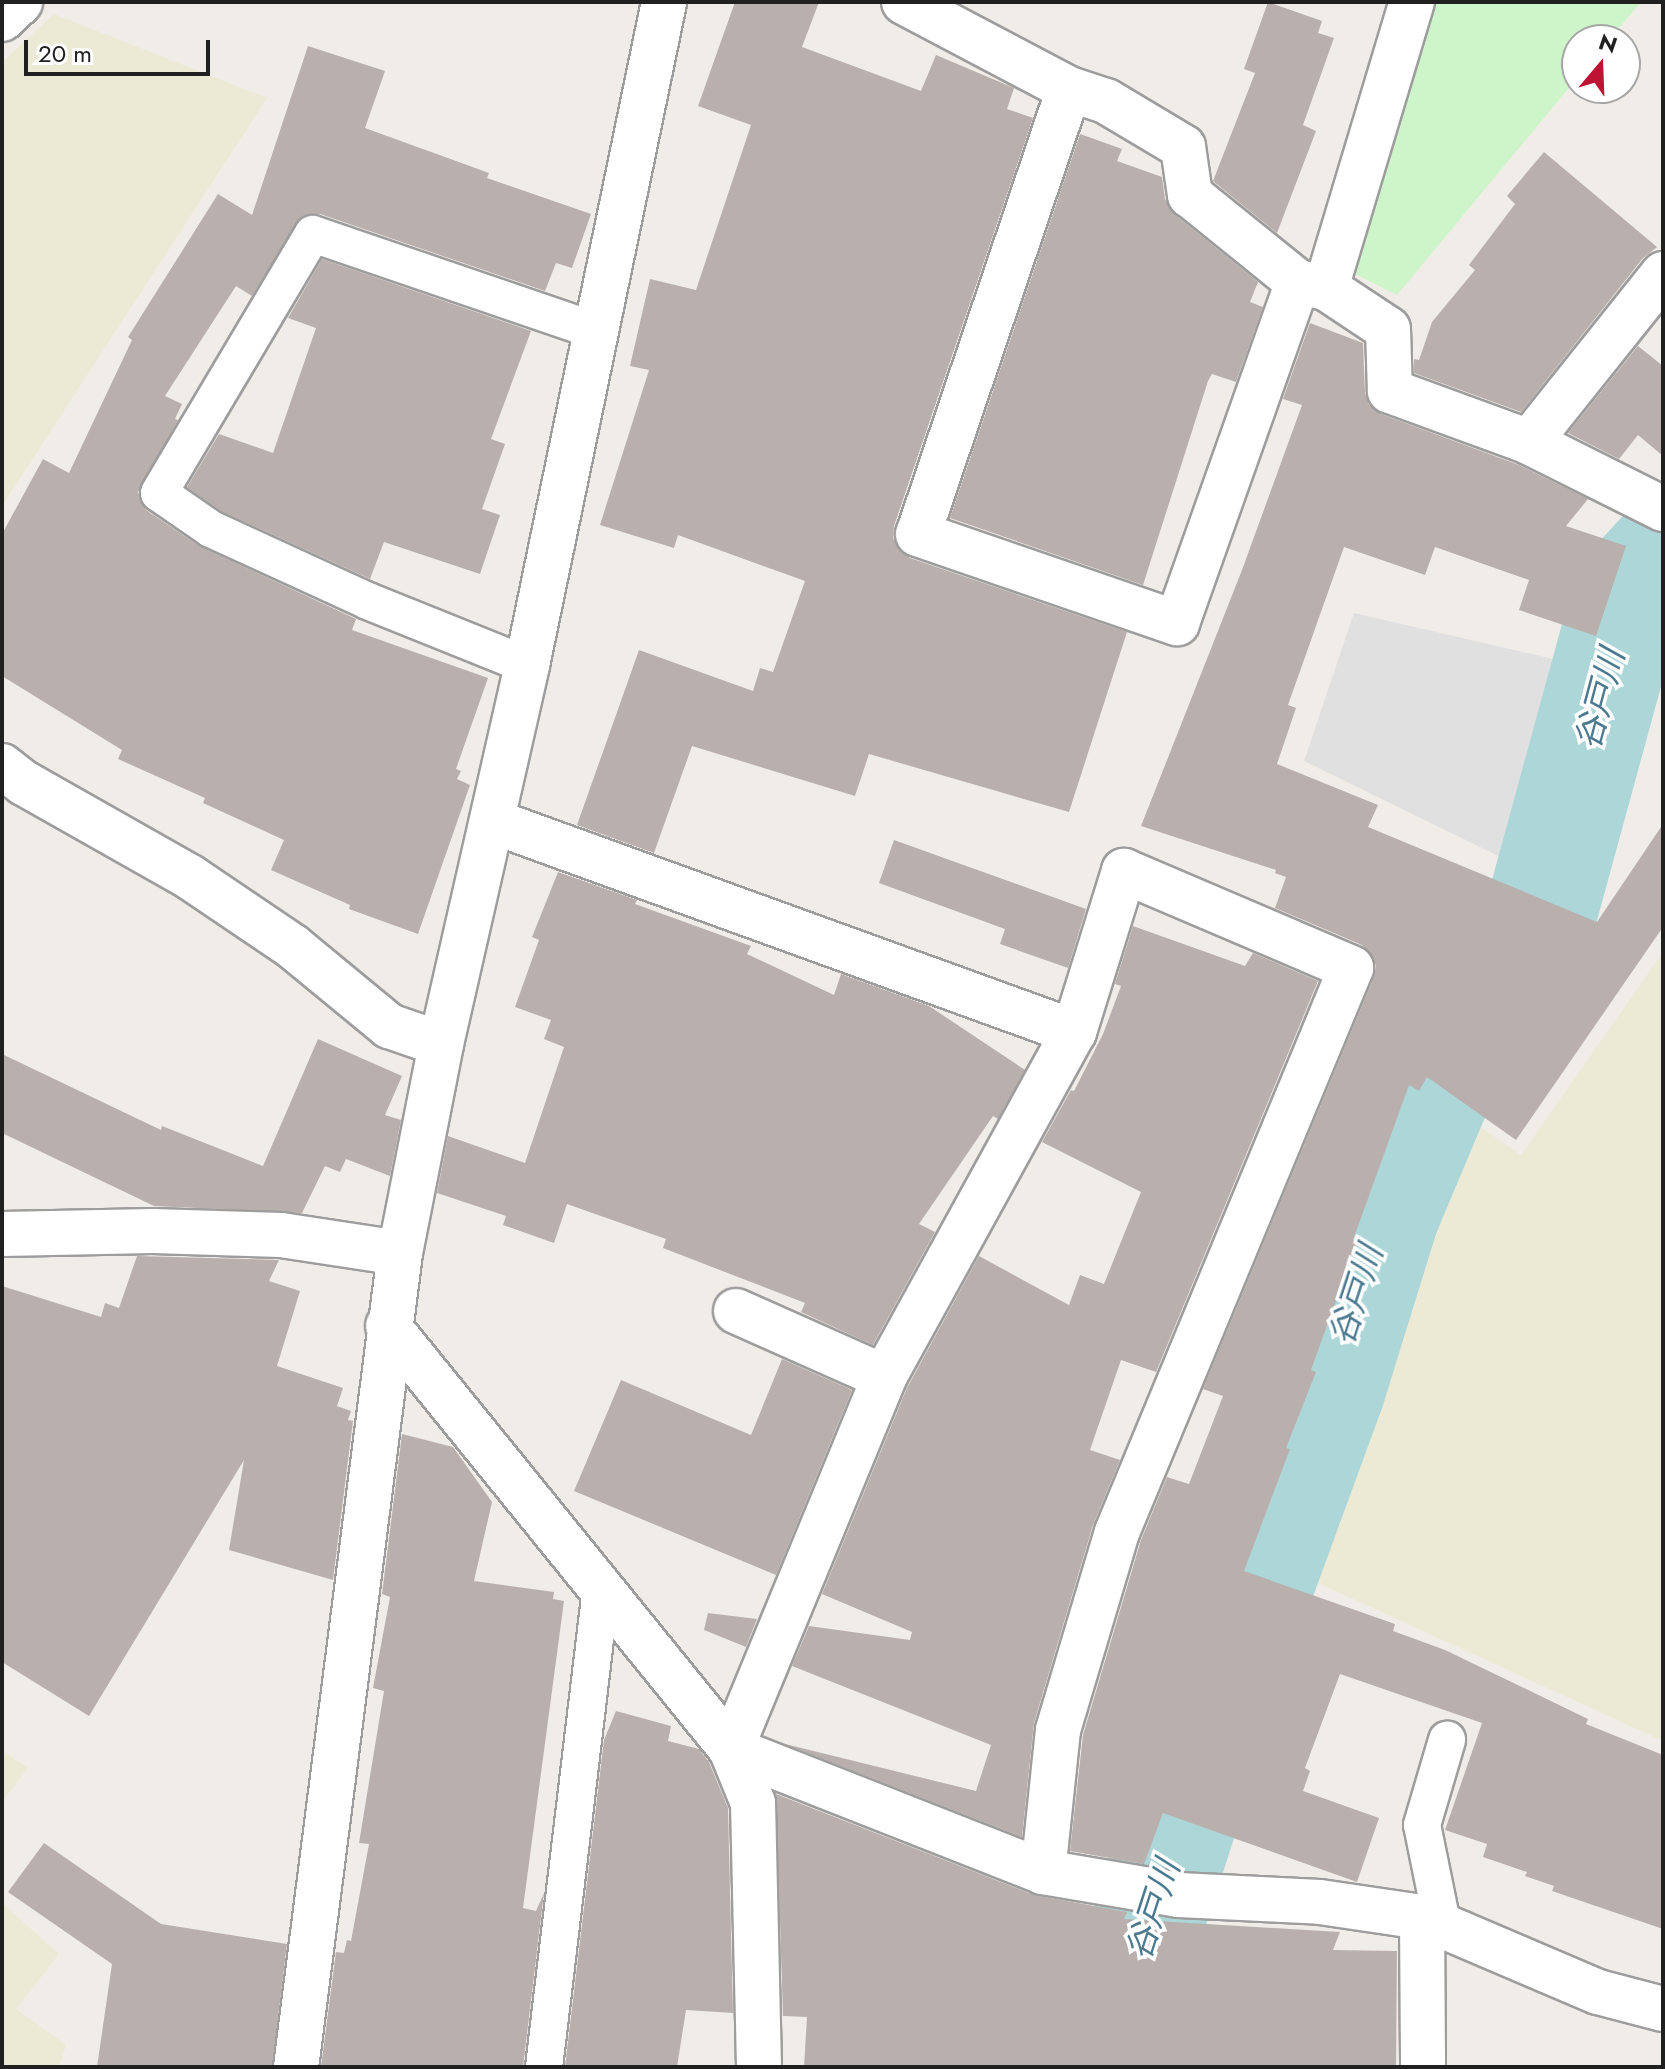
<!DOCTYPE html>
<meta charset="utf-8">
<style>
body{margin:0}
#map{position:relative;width:1665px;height:2069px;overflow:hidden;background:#f0ece8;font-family:Jost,"Noto Sans JP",sans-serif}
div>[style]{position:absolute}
.farmland>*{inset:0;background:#ecead5}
.park>*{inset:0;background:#cef4ca}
.parking>*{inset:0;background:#e0e0e0}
.river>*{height:112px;margin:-56px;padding:0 56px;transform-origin:56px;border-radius:56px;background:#add6d9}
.building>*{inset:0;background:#b9b0ad}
.roads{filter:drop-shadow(2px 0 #9d9d9d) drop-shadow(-2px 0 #9d9d9d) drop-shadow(0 2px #9d9d9d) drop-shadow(0 -2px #9d9d9d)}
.service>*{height:36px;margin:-18px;padding:0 18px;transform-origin:18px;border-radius:18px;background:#fff}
.minor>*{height:44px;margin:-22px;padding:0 22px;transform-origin:22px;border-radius:22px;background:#fff}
span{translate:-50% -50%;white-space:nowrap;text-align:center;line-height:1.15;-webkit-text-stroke:7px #fff;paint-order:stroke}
.water-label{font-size:34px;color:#4b7a90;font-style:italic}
.frame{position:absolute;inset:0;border:4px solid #202020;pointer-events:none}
.north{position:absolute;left:1561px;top:24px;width:80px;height:80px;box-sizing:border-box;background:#fff;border:2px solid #a6a6a6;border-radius:50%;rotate:19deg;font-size:22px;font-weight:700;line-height:32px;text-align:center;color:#202020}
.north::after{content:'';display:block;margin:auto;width:28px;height:36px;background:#bc1432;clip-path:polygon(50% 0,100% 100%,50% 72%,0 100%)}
.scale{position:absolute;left:24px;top:40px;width:186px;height:36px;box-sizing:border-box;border:4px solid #202020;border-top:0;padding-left:10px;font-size:24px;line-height:28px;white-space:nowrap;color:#202020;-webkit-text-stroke:6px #fff;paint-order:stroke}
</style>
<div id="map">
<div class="farmland">
<i style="clip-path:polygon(54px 14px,267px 98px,2px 506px,2px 62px)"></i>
<i style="clip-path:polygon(1663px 952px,1663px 1741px,1279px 1565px,1341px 1391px,1395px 1214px,1444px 1102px,1521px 1155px)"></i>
<i style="clip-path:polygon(2px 1750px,28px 1768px,2px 1802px)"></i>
<i style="clip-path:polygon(2px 1903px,59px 1954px,16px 2009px,66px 2045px,59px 2067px,2px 2067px)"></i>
</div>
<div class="park">
<i style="clip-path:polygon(1432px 2px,1641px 2px,1609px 40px,1577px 40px,1577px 78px,1397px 295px,1349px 271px)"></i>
</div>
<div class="parking">
<i style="clip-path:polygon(1354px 613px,1592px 668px,1578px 740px,1537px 875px,1304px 761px)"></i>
</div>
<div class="river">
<i style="left:1136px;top:2067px;width:88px;rotate:-93.9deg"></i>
<i style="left:1130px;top:1979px;width:383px;rotate:-72.2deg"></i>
<i style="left:1247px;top:1614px;width:242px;rotate:-69.9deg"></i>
<i style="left:1330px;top:1387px;width:182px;rotate:-72.8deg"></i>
<i style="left:1384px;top:1213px;width:129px;rotate:-67.2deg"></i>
<i style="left:1434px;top:1094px;width:210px;rotate:-59.4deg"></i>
<i style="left:1541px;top:913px;width:333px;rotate:-74.7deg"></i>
<i style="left:1629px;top:592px;width:50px;rotate:-47.4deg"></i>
</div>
<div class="building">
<i style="clip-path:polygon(735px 2px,819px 2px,802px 47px,921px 91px,936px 55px,1014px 88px,1007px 109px,1033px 118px,894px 526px,893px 538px,899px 550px,910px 558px,1127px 632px,1069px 812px,869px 754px,855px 796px,692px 746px,654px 853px,577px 825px,639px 650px,753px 691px,760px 668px,773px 672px,805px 581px,678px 535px,674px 548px,600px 525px,649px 370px,630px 366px,650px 279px,696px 290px,751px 125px,698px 106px)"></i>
<i style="clip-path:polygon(1268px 2px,1322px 21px,1318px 33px,1334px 38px,1303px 125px,1316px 131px,1277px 233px,1213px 181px,1255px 73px,1244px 69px)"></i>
<i style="clip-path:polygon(308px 46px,385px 71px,365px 128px,489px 173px,487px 178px,591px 214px,572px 268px,556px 263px,545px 291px,320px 214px,302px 216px,252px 296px,236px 286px,165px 396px,182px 404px,175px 419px,178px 420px,138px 492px,146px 510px,199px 546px,356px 619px,352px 630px,488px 678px,456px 769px,461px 771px,457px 779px,470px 785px,418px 934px,349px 909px,350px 905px,271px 870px,284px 840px,203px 803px,205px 798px,118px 759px,122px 750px,2px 676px,2px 534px,43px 459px,69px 473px,132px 340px,128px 337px,218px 194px,252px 215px)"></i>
<i style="clip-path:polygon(1080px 134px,1122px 149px,1117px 161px,1162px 177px,1165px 199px,1174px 214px,1258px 282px,1250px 302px,1263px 307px,1236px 382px,1212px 374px,1208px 381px,1143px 585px,950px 518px)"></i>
<i style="clip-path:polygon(1544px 152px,1657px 247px,1643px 258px,1521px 412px,1414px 373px,1414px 359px,1419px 360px,1432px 322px,1475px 270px,1469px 265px,1515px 204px,1507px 196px)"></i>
<i style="clip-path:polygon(322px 259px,531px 331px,491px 439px,505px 444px,482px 509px,500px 515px,480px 574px,384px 542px,370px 579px,221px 511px,187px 487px,219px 434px,273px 453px,316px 328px,288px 318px)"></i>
<i style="clip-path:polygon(1310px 323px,1363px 343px,1365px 393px,1369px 405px,1381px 414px,1519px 465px,1588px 499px,1566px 526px,1626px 546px,1596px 636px,1519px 610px,1529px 580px,1435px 547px,1425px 575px,1344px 547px,1288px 705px,1296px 708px,1277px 764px,1378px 805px,1368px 827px,1597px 922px,1663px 824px,1663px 927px,1516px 1140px,1427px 1077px,1419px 1091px,1409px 1085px,1353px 1240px,1357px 1242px,1311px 1370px,1316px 1372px,1286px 1448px,1290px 1449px,1244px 1571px,1395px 1624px,1393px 1631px,1445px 1650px,1588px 1719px,1586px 1724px,1663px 1755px,1663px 1929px,1552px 1891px,1554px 1886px,1525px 1876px,1527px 1872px,1483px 1857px,1487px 1844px,1445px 1830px,1482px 1723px,1340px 1674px,1305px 1768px,1310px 1771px,1303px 1791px,1379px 1818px,1357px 1882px,1163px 1813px,1144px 1864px,1070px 1851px,1083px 1735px,1141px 1540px,1167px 1477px,1189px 1484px,1223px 1396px,1203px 1389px,1374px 977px,1376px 966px,1371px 954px,1362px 945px,1275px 908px,1286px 877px,1275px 873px,1276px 870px,1141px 826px,1242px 570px,1302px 405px,1283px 399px)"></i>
<i style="clip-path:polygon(1638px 346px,1663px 366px,1663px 456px,1638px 435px,1619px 459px,1568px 433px)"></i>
<i style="clip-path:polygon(894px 840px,1086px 909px,1068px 968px,1000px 944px,1005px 929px,879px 883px)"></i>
<i style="clip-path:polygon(558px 872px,637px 900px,635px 904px,751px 946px,747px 954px,834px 995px,841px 974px,929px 1006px,1025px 1070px,998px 1119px,993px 1116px,919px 1224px,935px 1232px,873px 1345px,801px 1312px,805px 1303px,663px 1248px,666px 1239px,567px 1204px,554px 1243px,503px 1225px,506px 1216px,437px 1193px,448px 1136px,525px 1163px,564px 1047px,544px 1039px,551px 1020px,515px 1007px,539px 940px,532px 937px)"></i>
<i style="clip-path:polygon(1133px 926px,1245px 966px,1253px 953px,1318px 981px,1156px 1372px,1121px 1360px,1090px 1450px,1120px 1460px,1093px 1525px,1034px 1723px,1022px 1837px,785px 1744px,976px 1791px,991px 1745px,792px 1666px,809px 1626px,910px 1640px,912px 1632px,822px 1594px,907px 1388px,979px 1256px,1069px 1305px,1080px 1275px,1104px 1284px,1141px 1192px,1042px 1142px,1071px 1090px,1074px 1091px,1103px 1034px,1121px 986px,1115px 984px)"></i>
<i style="clip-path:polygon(318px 1039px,402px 1076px,385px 1115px,401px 1120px,390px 1176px,346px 1159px,340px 1172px,325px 1166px,302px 1213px,154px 1206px,2px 1133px,2px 1054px,161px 1130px,162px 1126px,263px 1166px)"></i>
<i style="clip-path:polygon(137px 1256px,279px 1260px,269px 1281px,300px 1291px,277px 1366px,343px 1388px,337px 1406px,351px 1411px,348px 1420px,353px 1421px,333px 1580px,229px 1550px,244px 1460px,89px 1716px,2px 1662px,2px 1286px,101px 1317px,105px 1303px,119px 1308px)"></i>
<i style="clip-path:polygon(782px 1359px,852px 1390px,776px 1575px,574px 1491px,621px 1380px,751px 1435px)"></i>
<i style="clip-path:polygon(402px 1434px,453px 1447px,492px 1502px,474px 1581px,554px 1592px,553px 1599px,564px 1601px,523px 1908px,536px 1911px,544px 1893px,523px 2067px,321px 2067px,336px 1952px,344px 1953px,347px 1940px,351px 1941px,369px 1844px,359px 1843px,384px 1691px,373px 1688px,390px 1597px,382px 1594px)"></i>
<i style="clip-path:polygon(708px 1613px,757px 1619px,746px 1647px,704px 1630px)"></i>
<i style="clip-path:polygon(616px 1711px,671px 1726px,668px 1741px,699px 1749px,709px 1762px,728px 1808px,733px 2013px,686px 2010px,677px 2067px,565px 2067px,604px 1740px)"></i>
<i style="clip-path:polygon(776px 1794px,1034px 1895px,1127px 1912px,1124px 1919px,1340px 1932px,1333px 1950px,1397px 1951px,1396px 2067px,804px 2067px,807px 2017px,783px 2016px)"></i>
<i style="clip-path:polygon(44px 1843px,161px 1924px,287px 1944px,272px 2067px,97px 2067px,112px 1964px,8px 1892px)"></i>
</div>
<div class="roads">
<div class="service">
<i style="left:527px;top:665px;width:171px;rotate:-158.1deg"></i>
<i style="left:368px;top:601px;width:173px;rotate:-155.4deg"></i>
<i style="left:211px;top:529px;width:63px;rotate:-145.3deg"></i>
<i style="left:159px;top:493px;width:301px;rotate:-59.3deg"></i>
<i style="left:313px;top:234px;width:297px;rotate:18.9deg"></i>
<i style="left:1442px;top:1923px;width:100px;rotate:-101.5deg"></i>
<i style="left:1422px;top:1825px;width:89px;rotate:-73.6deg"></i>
<i style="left:544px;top:2067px;width:480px;rotate:-83.2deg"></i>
</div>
<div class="minor">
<i style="left:904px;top:2px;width:187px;rotate:27.8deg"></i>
<i style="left:1069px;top:89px;width:39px;rotate:18deg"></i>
<i style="left:1106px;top:101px;width:90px;rotate:30.9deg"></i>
<i style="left:1183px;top:147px;width:49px;rotate:81.7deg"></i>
<i style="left:1190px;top:195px;width:139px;rotate:38.9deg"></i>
<i style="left:1298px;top:282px;width:29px;rotate:12deg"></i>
<i style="left:1326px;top:288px;width:74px;rotate:33.5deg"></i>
<i style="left:1388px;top:329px;width:62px;rotate:88.2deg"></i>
<i style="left:1390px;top:391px;width:148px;rotate:20.1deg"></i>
<i style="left:1529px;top:442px;width:150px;rotate:26.6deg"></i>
<i style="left:2px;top:19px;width:25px;rotate:-43deg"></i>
<i style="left:1069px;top:89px;width:470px;rotate:108.7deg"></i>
<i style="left:918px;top:534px;width:274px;rotate:19deg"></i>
<i style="left:1177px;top:623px;width:362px;rotate:-70.5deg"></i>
<i style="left:1326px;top:288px;width:299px;rotate:-73.3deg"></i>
<i style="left:1529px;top:442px;width:215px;rotate:-51.4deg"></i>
<i style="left:2px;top:766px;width:28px;rotate:38deg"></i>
<i style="left:24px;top:783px;width:191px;rotate:29.5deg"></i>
<i style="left:190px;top:877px;width:123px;rotate:34.1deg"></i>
<i style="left:292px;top:946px;width:126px;rotate:39.5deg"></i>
<i style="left:389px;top:1026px;width:55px;rotate:19.1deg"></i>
<i style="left:492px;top:821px;width:619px;rotate:19.93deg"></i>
<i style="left:2px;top:1234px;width:151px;rotate:-1.1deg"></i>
<i style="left:153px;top:1231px;width:128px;rotate:1.8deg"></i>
<i style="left:281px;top:1235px;width:120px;rotate:8.6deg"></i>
<i style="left:736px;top:1311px;width:162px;rotate:24deg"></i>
<i style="left:388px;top:1326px;width:545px;rotate:50.96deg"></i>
<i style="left:731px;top:1749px;width:335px;rotate:21.5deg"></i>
<i style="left:1043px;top:1872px;width:138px;rotate:9.6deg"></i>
<i style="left:1179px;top:1895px;width:141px;rotate:2.8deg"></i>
<i style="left:1320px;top:1902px;width:103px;rotate:8.4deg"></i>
<i style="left:1422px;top:1917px;width:191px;rotate:23.1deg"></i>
<i style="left:1598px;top:1992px;width:67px;rotate:14.7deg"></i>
<i style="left:1422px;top:1917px;width:150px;rotate:89.6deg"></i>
<i style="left:296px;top:2067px;width:821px;rotate:-82.72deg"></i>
<i style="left:400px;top:1253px;width:213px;rotate:-78.9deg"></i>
<i style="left:441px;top:1044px;width:389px;rotate:-77.2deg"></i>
<i style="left:527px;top:665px;width:677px;rotate:-78.32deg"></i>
<i style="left:759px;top:2067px;width:264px;rotate:-91.3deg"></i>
<i style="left:753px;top:1803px;width:58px;rotate:-112.2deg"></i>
<i style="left:731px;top:1749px;width:402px;rotate:-67.6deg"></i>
<i style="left:884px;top:1377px;width:394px;rotate:-61.2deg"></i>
<i style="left:1074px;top:1032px;width:169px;rotate:-72.7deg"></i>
<i style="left:1124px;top:871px;width:247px;rotate:23.1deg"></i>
<i style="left:1351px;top:968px;width:611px;rotate:112.53deg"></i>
<i style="left:1117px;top:1532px;width:207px;rotate:106.6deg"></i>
<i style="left:1058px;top:1730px;width:143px;rotate:96deg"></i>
</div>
</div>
<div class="water-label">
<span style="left:1600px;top:699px;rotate:-75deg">谷戸川</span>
<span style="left:1356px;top:1295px;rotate:-72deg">谷戸川</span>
<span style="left:1153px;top:1910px;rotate:-72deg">谷戸川</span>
</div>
<div class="frame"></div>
<div class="north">N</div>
<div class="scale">20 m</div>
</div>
